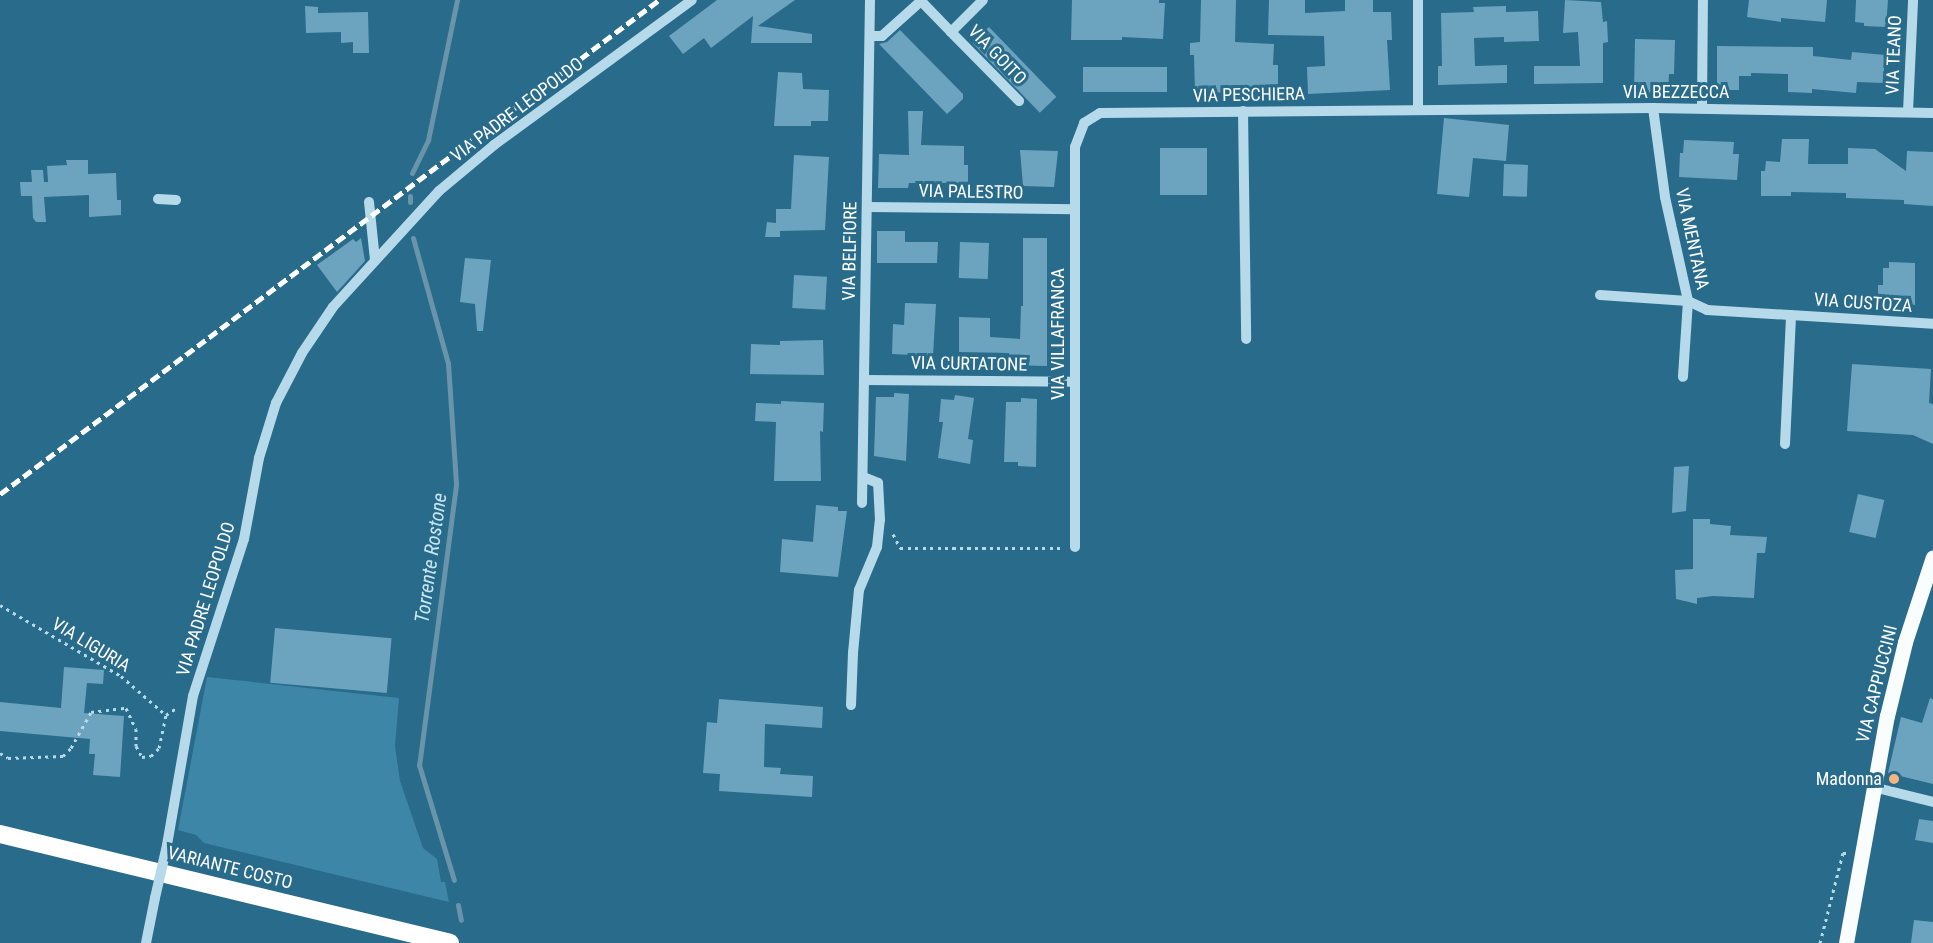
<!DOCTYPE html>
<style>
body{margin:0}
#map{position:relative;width:1933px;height:943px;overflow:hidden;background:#286b8b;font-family:"Roboto Condensed",sans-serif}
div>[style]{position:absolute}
.green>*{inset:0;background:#3d86a8}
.stream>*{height:5px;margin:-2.5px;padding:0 2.5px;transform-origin:2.5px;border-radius:2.5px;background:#6994a9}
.building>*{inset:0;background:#6ca4bf;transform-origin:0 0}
.path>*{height:3px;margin-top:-1.5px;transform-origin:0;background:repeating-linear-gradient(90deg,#b7daea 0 3px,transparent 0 7.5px)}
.minor>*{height:10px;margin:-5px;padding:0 5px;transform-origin:5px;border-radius:5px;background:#b7daea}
.major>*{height:15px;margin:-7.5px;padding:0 7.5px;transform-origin:7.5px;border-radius:7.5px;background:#fafdfe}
.highway>*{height:18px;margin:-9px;padding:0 9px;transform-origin:9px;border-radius:9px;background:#fff}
.rail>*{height:4.5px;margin-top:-2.25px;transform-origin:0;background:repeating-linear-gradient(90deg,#fff 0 10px,transparent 0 14.5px)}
.minor-bridge>*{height:10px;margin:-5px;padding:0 5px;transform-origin:5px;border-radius:5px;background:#b7daea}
.dots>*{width:16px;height:16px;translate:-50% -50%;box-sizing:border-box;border:3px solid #286b8b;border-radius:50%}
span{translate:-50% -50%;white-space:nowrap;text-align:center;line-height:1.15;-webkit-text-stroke:6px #286b8b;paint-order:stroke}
.street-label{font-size:18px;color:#fff}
.poi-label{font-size:18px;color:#fff}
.right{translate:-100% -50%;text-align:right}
.water-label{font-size:20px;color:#c9e6f2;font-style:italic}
</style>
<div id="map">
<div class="green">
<i style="clip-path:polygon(207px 677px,399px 698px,395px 746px,400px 781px,423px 848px,437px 859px,441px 882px,445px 882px,449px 902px,204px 843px,196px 835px,178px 830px)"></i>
</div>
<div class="stream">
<i style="left:412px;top:173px;width:37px;rotate:-64deg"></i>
<i style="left:428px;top:140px;width:143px;rotate:-78.3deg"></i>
<i style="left:410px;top:202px;width:6px;rotate:-90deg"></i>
<i style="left:413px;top:238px;width:130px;rotate:74.4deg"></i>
<i style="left:448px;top:363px;width:122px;rotate:86.2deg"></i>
<i style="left:456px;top:485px;width:282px;rotate:97.5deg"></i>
<i style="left:419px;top:765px;width:120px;rotate:73.1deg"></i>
<i style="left:458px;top:905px;width:15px;rotate:79deg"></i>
</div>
<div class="building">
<i style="clip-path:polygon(717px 0,795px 0,758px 26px,812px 34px,812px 43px,751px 43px,753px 16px,711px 48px,704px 38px,683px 54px,669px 36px)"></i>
<i style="clip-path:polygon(1072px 0,1159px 0,1159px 3px,1165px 3px,1163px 39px,1122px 37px,1122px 40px,1071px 40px)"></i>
<i style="clip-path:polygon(1201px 0,1236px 0,1235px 42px,1274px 44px,1273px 65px,1278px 65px,1278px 91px,1195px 93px,1194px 55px,1190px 55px,1190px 43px,1200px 42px)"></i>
<i style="clip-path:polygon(1269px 0,1305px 0,1305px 13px,1345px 11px,1345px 0,1373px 0,1373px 12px,1391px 12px,1392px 40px,1387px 40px,1390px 90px,1308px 94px,1307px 67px,1325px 66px,1324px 36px,1268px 35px)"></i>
<i style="clip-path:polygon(1565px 0,1601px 2px,1603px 22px,1607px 21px,1608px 42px,1603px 43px,1603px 83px,1534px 84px,1534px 66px,1580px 66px,1578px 32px,1563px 33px)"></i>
<i style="clip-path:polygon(1749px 0,1827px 0,1825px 22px,1781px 18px,1781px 22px,1747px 17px)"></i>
<i style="clip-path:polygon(1856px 0,1888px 0,1886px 27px,1864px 26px,1864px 23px,1855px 22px)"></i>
<i style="clip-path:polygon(305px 6px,318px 7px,318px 13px,368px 12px,369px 53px,353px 53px,353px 42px,341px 43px,341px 32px,306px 33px)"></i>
<i style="clip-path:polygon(1506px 6px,1506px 12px,1538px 11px,1539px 41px,1504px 42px,1504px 37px,1474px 38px,1475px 66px,1507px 65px,1507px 83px,1438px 85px,1438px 66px,1442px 66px,1441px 13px,1474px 12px,1473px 7px)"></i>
<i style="left:989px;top:27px;width:97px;height:23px;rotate:46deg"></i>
<i style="clip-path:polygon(900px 30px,963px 94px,963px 99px,947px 114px,879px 44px,887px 42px)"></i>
<i style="clip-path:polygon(1635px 39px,1675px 40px,1674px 74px,1669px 74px,1668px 93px,1634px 92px)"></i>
<i style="clip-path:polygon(1717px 46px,1813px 47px,1813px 56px,1851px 60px,1852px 52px,1885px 55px,1883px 83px,1857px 82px,1856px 93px,1812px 89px,1812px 93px,1788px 92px,1788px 74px,1751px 73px,1751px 76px,1739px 76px,1739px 90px,1717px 90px)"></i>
<i style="left:1167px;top:67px;width:25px;height:84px;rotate:90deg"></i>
<i style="clip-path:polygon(778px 72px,802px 73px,803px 89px,829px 90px,828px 121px,811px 121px,811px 126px,774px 126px)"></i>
<i style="clip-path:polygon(908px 111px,923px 111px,921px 145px,964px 146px,964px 165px,968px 165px,968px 183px,909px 183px,908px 188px,878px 188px,879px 154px,909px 155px)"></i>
<i style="clip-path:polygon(1444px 118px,1509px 125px,1506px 161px,1473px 158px,1469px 197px,1437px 194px)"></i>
<i style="clip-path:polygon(1782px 139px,1809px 139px,1808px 164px,1848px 164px,1848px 148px,1875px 149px,1906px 171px,1907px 151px,1933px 152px,1933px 206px,1904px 204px,1904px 200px,1846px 198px,1846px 193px,1791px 192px,1791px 196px,1761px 196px,1761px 171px,1765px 171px,1766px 161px,1780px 162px)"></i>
<i style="clip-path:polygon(1684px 140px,1734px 142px,1733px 154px,1739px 154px,1737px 180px,1679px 177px,1680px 153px,1683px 153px)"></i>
<i style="left:1207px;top:148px;width:47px;height:47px;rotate:90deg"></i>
<i style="clip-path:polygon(1020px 150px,1058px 151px,1054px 187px,1023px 186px)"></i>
<i style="clip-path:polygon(794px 155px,829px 157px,825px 230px,780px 231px,780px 237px,765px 237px,767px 222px,776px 223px,776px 209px,791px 209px)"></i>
<i style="clip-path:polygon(66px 160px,88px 160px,88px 174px,116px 173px,117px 200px,121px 200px,121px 215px,89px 217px,89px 195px,44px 197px,46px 222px,36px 222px,33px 218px,32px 196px,21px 196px,20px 182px,32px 182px,31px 170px,43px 170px,44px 182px,48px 182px,47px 166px,67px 165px)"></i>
<i style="left:1504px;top:164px;width:24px;height:32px;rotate:2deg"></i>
<i style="clip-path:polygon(877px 231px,905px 231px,905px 242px,938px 242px,937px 263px,877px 263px)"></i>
<i style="clip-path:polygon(361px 238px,365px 261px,337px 292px,317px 265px,353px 239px,356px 242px)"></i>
<i style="clip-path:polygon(1023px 238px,1047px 238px,1047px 366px,1009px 365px,1009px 353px,959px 352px,959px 317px,990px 318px,990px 337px,1020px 339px,1021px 306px,1023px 306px)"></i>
<i style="left:960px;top:242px;width:29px;height:36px;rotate:2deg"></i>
<i style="clip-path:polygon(465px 258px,491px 260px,483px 331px,477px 331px,475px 304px,460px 302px)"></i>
<i style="clip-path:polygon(1889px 262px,1915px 263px,1915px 305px,1894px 305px,1894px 301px,1878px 301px,1878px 285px,1883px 285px,1883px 268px,1889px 268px)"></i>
<i style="left:794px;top:275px;width:33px;height:33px;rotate:3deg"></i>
<i style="clip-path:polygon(905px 303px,936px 304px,933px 356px,892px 354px,893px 324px,904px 325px)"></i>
<i style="clip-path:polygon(823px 340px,824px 375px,750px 374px,751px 344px,780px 345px,780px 341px)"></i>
<i style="clip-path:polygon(1852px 364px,1931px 369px,1929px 403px,1933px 404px,1933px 444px,1913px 435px,1847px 431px)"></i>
<i style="clip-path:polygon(894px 393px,909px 394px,906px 461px,874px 456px,876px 397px,894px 397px)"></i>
<i style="clip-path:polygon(955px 395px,974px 398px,968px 439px,973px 440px,970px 464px,938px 458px,943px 422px,939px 422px,941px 399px,954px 400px)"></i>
<i style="clip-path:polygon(1021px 398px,1037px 399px,1036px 467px,1018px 466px,1018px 462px,1004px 462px,1006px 402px,1021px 402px)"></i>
<i style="clip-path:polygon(781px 401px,824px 403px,823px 432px,820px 431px,821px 481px,774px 481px,776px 422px,755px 421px,756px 403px,781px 404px)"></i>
<i style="clip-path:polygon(1689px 466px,1686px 511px,1672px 513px,1674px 467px)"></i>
<i style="left:1858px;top:494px;width:27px;height:39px;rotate:13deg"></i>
<i style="clip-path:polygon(816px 505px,838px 507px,838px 511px,847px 511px,838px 577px,780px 572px,782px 539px,813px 542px)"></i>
<i style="clip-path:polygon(1693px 519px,1710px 519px,1710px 524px,1731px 526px,1730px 535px,1767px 537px,1765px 553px,1757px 553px,1754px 598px,1713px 596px,1697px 598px,1697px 604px,1676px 599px,1675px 570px,1693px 569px)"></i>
<i style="left:275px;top:628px;width:117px;height:55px;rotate:5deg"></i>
<i style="clip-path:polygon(64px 667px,104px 670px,103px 684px,87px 683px,84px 713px,124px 716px,120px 777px,93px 775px,95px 754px,89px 754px,90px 739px,0 731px,0 702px,61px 708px)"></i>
<i style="clip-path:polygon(1930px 698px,1933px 699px,1933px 784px,1888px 773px,1901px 717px,1922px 723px)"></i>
<i style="clip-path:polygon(719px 699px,823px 707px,822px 728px,765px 724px,764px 767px,781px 768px,780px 774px,813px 776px,812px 797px,719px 791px,720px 774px,703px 773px,707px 722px,717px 723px)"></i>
<i style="clip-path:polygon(1919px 819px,1933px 821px,1933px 843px,1915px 840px)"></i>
<i style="clip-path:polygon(1914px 920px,1933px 922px,1933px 943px,1911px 943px)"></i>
</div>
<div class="path">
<i style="left:893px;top:534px;width:16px;rotate:63deg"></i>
<i style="left:900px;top:548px;width:163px"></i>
<i style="left:0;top:605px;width:140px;rotate:30.4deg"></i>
<i style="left:121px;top:676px;width:60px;rotate:40.9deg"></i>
<i style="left:166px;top:715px;width:14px;rotate:-34deg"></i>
<i style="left:0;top:753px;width:9px;rotate:32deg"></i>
<i style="left:8px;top:758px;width:55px;rotate:-2.1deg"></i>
<i style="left:63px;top:756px;width:11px;rotate:-45deg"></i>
<i style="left:71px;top:748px;width:41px;rotate:-60.9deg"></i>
<i style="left:91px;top:712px;width:35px;rotate:-7deg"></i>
<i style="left:126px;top:708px;width:23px;rotate:65deg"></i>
<i style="left:136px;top:729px;width:17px;rotate:90deg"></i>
<i style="left:136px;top:746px;width:13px;rotate:61deg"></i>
<i style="left:142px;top:757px;width:9px;rotate:-6deg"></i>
<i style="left:151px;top:756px;width:11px;rotate:-45deg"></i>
<i style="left:159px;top:748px;width:34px;rotate:-78deg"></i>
<i style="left:1820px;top:943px;width:93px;rotate:-75.7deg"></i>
<i style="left:1843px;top:853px;width:3px"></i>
</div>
<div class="minor">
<i style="left:1418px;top:0;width:110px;rotate:90deg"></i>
<i style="left:951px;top:32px;width:97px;rotate:45.4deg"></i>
<i style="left:870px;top:36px;width:12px"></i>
<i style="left:882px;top:36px;width:52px;rotate:-41.9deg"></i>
<i style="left:921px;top:1px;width:43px;rotate:45.9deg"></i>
<i style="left:951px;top:32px;width:45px;rotate:-45deg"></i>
<i style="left:1653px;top:108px;width:90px;rotate:82.3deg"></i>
<i style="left:1665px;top:197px;width:107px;rotate:77.5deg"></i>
<i style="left:1688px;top:301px;width:76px;rotate:93.8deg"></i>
<i style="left:1702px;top:108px;width:108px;rotate:-89.5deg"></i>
<i style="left:1243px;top:111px;width:228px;rotate:89.2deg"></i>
<i style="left:1908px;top:112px;width:112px;rotate:-87.4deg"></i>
<i style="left:158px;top:199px;width:18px;rotate:3deg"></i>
<i style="left:369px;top:202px;width:58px;rotate:84.1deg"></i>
<i style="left:867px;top:207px;width:208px;rotate:0.6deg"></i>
<i style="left:1600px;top:295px;width:88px;rotate:3.9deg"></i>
<i style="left:1688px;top:301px;width:21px;rotate:25deg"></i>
<i style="left:1707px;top:310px;width:226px;rotate:3.5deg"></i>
<i style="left:864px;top:380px;width:210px;rotate:0.5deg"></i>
<i style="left:1785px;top:444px;width:129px;rotate:-87.3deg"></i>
<i style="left:862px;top:503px;width:503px;rotate:-89.09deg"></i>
<i style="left:1075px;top:547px;width:400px;rotate:-90deg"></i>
<i style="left:1075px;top:147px;width:26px;rotate:-69deg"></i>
<i style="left:1084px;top:123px;width:19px;rotate:-32deg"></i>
<i style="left:1100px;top:113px;width:553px;rotate:-0.52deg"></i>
<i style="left:1653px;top:108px;width:280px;rotate:1deg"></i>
<i style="left:851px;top:705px;width:52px;rotate:-87.8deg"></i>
<i style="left:853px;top:653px;width:63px;rotate:-84.6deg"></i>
<i style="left:859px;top:590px;width:47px;rotate:-67.3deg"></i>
<i style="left:877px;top:547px;width:27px;rotate:-84deg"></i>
<i style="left:880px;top:520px;width:37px;rotate:-93deg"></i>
<i style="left:878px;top:483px;width:16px;rotate:-158deg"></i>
<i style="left:1873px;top:787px;width:62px;rotate:14deg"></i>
<i style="left:167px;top:845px;width:151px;rotate:-80.1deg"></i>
<i style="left:193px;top:696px;width:165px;rotate:-72deg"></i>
<i style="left:244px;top:539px;width:82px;rotate:-79.5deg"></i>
<i style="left:259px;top:458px;width:58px;rotate:-72.8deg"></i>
<i style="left:276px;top:403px;width:56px;rotate:-62.5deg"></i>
<i style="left:302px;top:353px;width:55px;rotate:-56deg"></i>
<i style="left:333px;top:307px;width:157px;rotate:-47.6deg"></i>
<i style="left:439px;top:191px;width:72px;rotate:-39.9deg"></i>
<i style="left:494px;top:145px;width:245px;rotate:-36.2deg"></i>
<i style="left:146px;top:943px;width:46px;rotate:-78.7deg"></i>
</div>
<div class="major">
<i style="left:1846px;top:943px;width:231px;rotate:-79.8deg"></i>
<i style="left:1887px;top:716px;width:76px;rotate:-76.3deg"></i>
<i style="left:1905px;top:642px;width:89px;rotate:-71.8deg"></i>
</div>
<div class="highway">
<i style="left:0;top:834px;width:463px;rotate:13.6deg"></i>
</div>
<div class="rail">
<i style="left:0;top:494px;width:824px;rotate:-36.86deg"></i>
</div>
<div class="minor-bridge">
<i style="left:155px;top:898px;width:54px;rotate:-77.2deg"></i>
</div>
<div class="dots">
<i style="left:1894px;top:779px;background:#f1b57d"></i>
</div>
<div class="street-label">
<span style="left:997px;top:55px;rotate:46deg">VIA GOITO</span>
<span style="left:1894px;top:55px;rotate:-88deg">VIA TEANO</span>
<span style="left:1676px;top:92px">VIA BEZZECCA</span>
<span style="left:1249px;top:95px;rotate:-1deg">VIA PESCHIERA</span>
<span style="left:517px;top:110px;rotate:-37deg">VIA PADRE LEOPOLDO</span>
<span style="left:971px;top:192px;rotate:1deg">VIA PALESTRO</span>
<span style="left:1692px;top:239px;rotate:78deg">VIA MENTANA</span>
<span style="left:850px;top:251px;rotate:-89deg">VIA BELFIORE</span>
<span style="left:1863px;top:303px;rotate:4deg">VIA CUSTOZA</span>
<span style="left:1058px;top:334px;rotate:-90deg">VIA VILLAFRANCA</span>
<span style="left:969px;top:364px;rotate:1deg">VIA CURTATONE</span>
<span style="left:206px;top:599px;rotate:-73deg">VIA PADRE LEOPOLDO</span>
<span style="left:91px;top:645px;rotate:31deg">VIA LIGURIA</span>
<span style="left:1877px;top:684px;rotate:-76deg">VIA CAPPUCCINI</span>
<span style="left:230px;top:868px;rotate:14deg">VARIANTE COSTO</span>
</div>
<div class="poi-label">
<span class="right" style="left:1882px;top:779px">Madonna</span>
</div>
<div class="water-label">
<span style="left:431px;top:558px;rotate:-82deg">Torrente Rostone</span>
</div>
</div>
